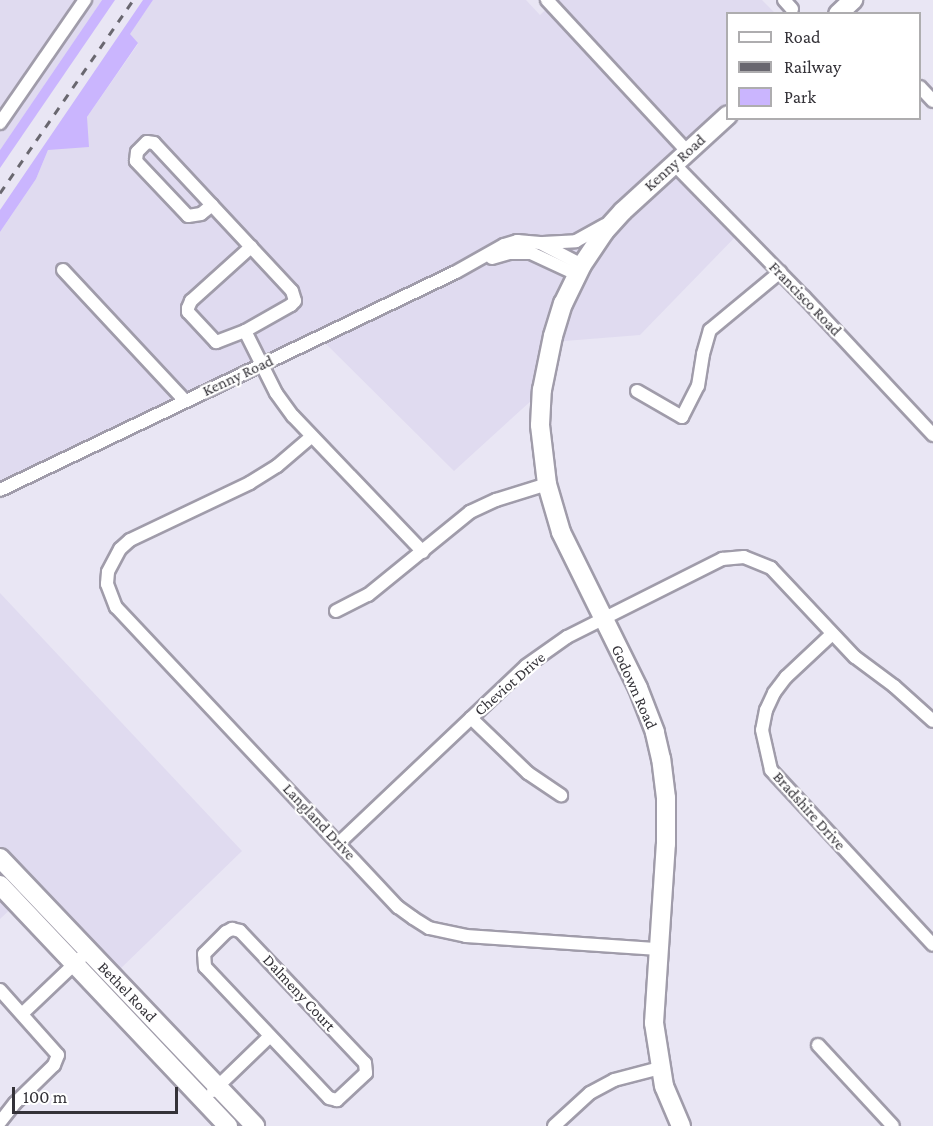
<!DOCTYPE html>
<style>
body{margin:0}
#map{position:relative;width:933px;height:1126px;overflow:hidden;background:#e9e6f4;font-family:"Crimson Pro",serif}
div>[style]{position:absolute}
.built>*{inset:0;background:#e0dbf0}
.green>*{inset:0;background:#cab5fe}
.roads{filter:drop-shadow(2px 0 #a09caa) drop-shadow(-2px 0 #a09caa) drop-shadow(0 2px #a09caa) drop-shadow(0 -2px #a09caa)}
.street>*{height:12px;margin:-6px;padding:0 6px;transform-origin:6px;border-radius:6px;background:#fff}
.primary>*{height:18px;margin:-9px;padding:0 9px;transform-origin:9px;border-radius:9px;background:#fff}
.rail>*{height:3px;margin-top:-1.5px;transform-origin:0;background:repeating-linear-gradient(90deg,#69676f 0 8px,transparent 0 16px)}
span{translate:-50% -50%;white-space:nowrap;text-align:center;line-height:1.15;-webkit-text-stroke:4.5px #fff;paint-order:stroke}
.street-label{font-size:16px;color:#343238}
.legend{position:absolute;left:726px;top:12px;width:195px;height:108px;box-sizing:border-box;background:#fff;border:2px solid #aeadaf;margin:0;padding:8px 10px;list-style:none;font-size:18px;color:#343238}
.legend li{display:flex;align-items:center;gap:12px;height:30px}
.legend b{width:30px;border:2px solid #aeadaf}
.scale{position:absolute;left:12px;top:1087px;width:166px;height:27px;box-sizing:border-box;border:3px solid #343238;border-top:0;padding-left:8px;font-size:18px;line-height:21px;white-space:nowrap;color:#343238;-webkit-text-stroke:4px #fff;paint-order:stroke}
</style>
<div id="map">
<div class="built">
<i style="clip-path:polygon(0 0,102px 0,0 150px)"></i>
<i style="clip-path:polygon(153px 0,526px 0,540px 15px,556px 0,762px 0,775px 13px,728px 14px,727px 117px,678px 164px,740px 232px,640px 335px,552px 342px,543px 390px,454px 471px,319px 337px,0 489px,0 232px,36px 179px,48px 150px,87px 117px,138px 44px,129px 34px)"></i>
<i style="clip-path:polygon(0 593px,242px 851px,118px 971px,38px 883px,0 919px)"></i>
</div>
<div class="green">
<i style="clip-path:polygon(102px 0,115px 0,0 168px,0 150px)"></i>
<i style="clip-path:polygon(143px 0,153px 0,130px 34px,138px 43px,87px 117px,89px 147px,48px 150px,36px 179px,0 232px,0 210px)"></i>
</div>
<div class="roads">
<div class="street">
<i style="left:547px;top:0;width:207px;rotate:47.2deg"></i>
<i style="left:784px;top:0;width:12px;rotate:48deg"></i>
<i style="left:920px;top:87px;width:19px;rotate:47deg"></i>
<i style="left:0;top:123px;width:150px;rotate:-55.4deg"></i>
<i style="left:674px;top:164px;width:186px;rotate:45.7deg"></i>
<i style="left:804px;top:297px;width:189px;rotate:46.9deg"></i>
<i style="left:212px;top:205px;width:14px;rotate:141deg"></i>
<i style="left:201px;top:214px;width:13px;rotate:171deg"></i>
<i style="left:188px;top:216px;width:76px;rotate:-133.4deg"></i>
<i style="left:136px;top:161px;width:9px;rotate:-84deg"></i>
<i style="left:137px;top:152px;width:14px;rotate:-45deg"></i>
<i style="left:147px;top:142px;width:7px;rotate:8deg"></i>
<i style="left:154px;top:143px;width:202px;rotate:47deg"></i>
<i style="left:292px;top:291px;width:10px;rotate:73deg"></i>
<i style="left:295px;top:301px;width:6px;rotate:135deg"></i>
<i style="left:291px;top:305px;width:53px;rotate:150.5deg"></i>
<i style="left:245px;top:331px;width:69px;rotate:63.4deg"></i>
<i style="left:276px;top:393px;width:29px;rotate:54deg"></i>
<i style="left:293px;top:416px;width:188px;rotate:46.3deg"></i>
<i style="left:543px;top:243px;width:33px;rotate:-3deg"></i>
<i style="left:576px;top:241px;width:33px;rotate:-29deg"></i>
<i style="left:492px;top:258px;width:18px;rotate:-16deg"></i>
<i style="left:509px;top:253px;width:22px"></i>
<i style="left:531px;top:253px;width:50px;rotate:25deg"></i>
<i style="left:63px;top:270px;width:179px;rotate:47deg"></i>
<i style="left:245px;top:331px;width:31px;rotate:159deg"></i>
<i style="left:216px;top:342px;width:41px;rotate:-133deg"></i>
<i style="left:188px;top:312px;width:4px;rotate:-90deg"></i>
<i style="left:188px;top:308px;width:8px;rotate:-67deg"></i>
<i style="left:191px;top:301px;width:81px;rotate:-42deg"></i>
<i style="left:637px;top:391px;width:52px;rotate:30deg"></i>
<i style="left:682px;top:417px;width:35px;rotate:-63deg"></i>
<i style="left:698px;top:386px;width:32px;rotate:-81deg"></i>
<i style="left:703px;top:354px;width:25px;rotate:-74deg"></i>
<i style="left:710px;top:330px;width:91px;rotate:-39.6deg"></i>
<i style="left:311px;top:437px;width:45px;rotate:139.5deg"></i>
<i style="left:277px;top:466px;width:32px;rotate:148deg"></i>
<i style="left:250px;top:483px;width:133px;rotate:154.6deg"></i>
<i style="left:130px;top:540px;width:13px;rotate:138deg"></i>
<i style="left:120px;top:549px;width:26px;rotate:118deg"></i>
<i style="left:108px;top:572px;width:12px;rotate:95deg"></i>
<i style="left:107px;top:584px;width:25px;rotate:69deg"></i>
<i style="left:116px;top:607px;width:412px;rotate:46.8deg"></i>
<i style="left:398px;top:907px;width:19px;rotate:36deg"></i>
<i style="left:413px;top:918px;width:19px;rotate:32deg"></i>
<i style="left:429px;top:928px;width:38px;rotate:12deg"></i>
<i style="left:466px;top:936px;width:193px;rotate:3.9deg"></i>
<i style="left:0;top:490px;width:505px;rotate:-25.55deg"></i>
<i style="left:456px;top:272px;width:55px;rotate:-29.4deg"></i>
<i style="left:504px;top:245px;width:14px;rotate:-17deg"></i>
<i style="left:517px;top:241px;width:23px;rotate:5deg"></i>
<i style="left:540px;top:243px;width:47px;rotate:27.6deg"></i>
<i style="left:336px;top:611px;width:36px;rotate:-27deg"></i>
<i style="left:368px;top:595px;width:132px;rotate:-39.1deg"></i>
<i style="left:470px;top:512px;width:29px;rotate:-25deg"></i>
<i style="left:496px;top:500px;width:53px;rotate:-17.4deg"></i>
<i style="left:832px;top:634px;width:63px;rotate:136.9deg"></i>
<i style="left:786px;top:677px;width:20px;rotate:127deg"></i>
<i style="left:774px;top:693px;width:19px;rotate:115deg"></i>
<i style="left:766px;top:710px;width:20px;rotate:101deg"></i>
<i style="left:762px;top:730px;width:41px;rotate:77.3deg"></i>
<i style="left:771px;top:770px;width:238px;rotate:47.2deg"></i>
<i style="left:471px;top:718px;width:79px;rotate:44deg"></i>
<i style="left:528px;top:773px;width:40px;rotate:34deg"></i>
<i style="left:339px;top:843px;width:257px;rotate:-43.4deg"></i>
<i style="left:526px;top:666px;width:50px;rotate:-35.3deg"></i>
<i style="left:567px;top:637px;width:174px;rotate:-26.7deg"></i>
<i style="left:722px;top:559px;width:22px;rotate:-5deg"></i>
<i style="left:744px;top:557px;width:29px;rotate:22deg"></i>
<i style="left:771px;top:568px;width:122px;rotate:46.7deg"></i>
<i style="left:855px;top:657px;width:49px;rotate:36.6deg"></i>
<i style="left:894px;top:686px;width:52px;rotate:41.9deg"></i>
<i style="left:232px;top:929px;width:8px;rotate:14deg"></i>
<i style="left:240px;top:931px;width:182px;rotate:46.6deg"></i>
<i style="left:365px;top:1063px;width:10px;rotate:84deg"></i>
<i style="left:366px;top:1073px;width:40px;rotate:137deg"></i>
<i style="left:337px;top:1100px;width:8px;rotate:-166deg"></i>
<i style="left:329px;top:1098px;width:180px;rotate:-133.4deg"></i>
<i style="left:205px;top:967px;width:13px;rotate:-94deg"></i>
<i style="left:204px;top:954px;width:31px;rotate:-45deg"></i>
<i style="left:226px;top:932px;width:7px;rotate:-27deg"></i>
<i style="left:0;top:990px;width:87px;rotate:48.3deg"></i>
<i style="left:58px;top:1055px;width:11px;rotate:112deg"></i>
<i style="left:54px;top:1065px;width:54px;rotate:135.7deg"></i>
<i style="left:15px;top:1103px;width:24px;rotate:128deg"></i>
<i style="left:23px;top:1013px;width:90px;rotate:-43.6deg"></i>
<i style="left:818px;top:1045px;width:110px;rotate:47.2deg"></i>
<i style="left:213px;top:1091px;width:78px;rotate:-44deg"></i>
<i style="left:554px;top:1126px;width:49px;rotate:-42.5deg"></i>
<i style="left:590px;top:1093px;width:27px;rotate:-28deg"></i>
<i style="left:614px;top:1080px;width:48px;rotate:-14.6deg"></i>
</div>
<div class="primary">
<i style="left:838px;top:14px;width:21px;rotate:-43deg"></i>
<i style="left:0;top:858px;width:370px;rotate:46.4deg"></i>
<i style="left:0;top:885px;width:332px;rotate:46.6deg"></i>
<i style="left:681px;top:1126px;width:43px;rotate:-113deg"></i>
<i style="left:664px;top:1086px;width:64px;rotate:-99deg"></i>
<i style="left:654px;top:1023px;width:179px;rotate:-86.2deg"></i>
<i style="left:666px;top:844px;width:46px;rotate:-90deg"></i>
<i style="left:666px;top:798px;width:39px;rotate:-97deg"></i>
<i style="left:661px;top:759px;width:28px;rotate:-103deg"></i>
<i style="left:655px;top:732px;width:47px;rotate:-111.1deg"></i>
<i style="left:638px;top:688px;width:174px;rotate:-116.3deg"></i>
<i style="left:561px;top:532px;width:50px;rotate:-106.3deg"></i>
<i style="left:547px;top:484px;width:59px;rotate:-96.8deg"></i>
<i style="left:540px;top:425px;width:35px;rotate:-87deg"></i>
<i style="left:542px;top:390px;width:55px;rotate:-78.5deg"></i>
<i style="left:553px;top:336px;width:34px;rotate:-73deg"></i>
<i style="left:563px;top:304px;width:43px;rotate:-64deg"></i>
<i style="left:582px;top:265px;width:40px;rotate:-56deg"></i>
<i style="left:604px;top:232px;width:28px;rotate:-48deg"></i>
<i style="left:623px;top:211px;width:142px;rotate:-42.4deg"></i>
</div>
</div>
<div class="rail">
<i style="left:0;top:193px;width:234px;rotate:-55.4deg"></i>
</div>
<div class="street-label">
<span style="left:675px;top:163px;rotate:-42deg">Kenny Road</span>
<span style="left:805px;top:299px;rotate:46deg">Francisco Road</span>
<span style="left:238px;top:376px;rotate:-25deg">Kenny Road</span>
<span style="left:510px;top:684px;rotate:-41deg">Cheviot Drive</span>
<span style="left:634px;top:687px;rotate:66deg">Godown Road</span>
<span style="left:809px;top:811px;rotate:48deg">Bradshire Drive</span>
<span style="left:319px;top:822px;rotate:47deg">Langland Drive</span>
<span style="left:127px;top:992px;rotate:46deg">Bethel Road</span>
<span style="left:299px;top:993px;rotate:47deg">Dalmeny Court</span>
</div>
<ul class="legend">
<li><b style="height:8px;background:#fff"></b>Road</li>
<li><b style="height:8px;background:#69676f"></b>Railway</li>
<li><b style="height:16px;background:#cab5fe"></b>Park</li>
</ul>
<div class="scale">100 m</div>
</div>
